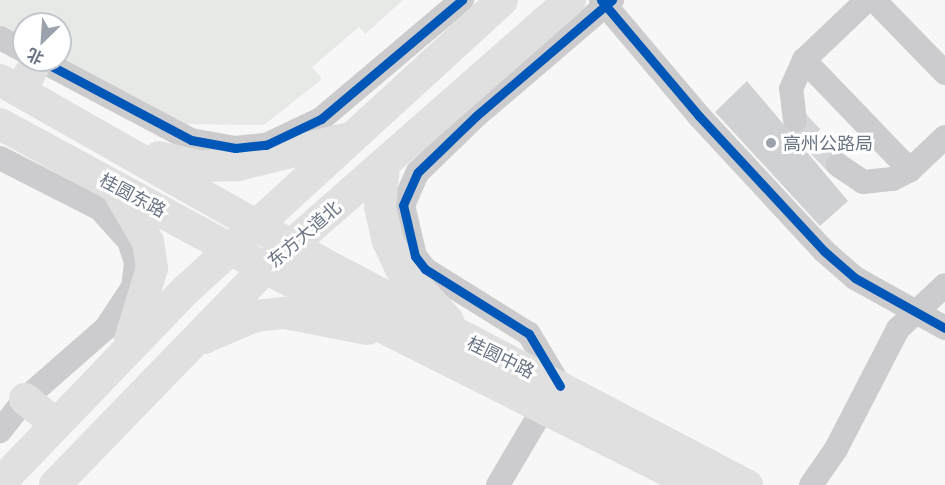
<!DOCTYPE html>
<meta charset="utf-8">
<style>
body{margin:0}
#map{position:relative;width:945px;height:485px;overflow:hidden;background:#f7f7f7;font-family:Lato,"Noto Sans SC",sans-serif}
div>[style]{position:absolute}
.green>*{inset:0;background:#e6e9e5}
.building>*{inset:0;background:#d0d1d2}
.minor-tunnel>*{height:24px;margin-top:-12px;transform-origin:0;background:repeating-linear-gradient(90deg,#d4d6da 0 24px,transparent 0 36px)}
.minor>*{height:24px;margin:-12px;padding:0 12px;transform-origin:12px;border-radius:12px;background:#ccccce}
.major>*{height:32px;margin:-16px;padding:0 16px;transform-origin:16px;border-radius:16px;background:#e0e0e1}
.cycleway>*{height:9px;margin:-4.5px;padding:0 4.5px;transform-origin:4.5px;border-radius:4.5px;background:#0057b8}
.dots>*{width:16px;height:16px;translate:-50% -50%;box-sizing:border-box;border:3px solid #fff;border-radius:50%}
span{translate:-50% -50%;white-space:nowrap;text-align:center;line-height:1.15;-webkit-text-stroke:6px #fff;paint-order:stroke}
.poi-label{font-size:18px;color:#6a7484}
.left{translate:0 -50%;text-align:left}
.street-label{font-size:18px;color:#6a7484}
.north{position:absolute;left:12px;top:12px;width:60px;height:60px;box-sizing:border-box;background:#fff;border:2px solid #c3c7ce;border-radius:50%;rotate:205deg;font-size:16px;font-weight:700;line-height:24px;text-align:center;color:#6a7484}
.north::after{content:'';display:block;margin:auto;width:21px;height:27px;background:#9ba2ac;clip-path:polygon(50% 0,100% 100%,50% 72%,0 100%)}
</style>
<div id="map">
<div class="green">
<i style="clip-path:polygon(0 0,403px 0,365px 34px,359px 27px,312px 67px,322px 79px,264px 125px,187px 124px,60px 58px,60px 24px,24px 24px,24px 39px,0 27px)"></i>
</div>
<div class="building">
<i style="clip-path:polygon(747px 81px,848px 201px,820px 226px,715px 112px)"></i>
</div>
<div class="minor-tunnel">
<i style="left:795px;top:120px;width:62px;rotate:46.3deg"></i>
</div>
<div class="minor">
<i style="left:601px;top:0;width:152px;rotate:49.8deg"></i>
<i style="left:699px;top:116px;width:184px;rotate:47.2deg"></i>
<i style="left:824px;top:251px;width:41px;rotate:41.1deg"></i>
<i style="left:855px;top:278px;width:103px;rotate:29.1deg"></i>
<i style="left:867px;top:0;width:87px;rotate:136.4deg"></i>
<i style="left:804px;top:60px;width:153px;rotate:46.1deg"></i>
<i style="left:910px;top:170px;width:48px;rotate:-43.3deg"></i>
<i style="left:874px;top:0;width:102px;rotate:45.8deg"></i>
<i style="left:0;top:38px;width:27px;rotate:28deg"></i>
<i style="left:40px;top:60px;width:171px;rotate:27.9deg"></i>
<i style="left:191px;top:140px;width:45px;rotate:10.3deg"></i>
<i style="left:235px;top:148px;width:31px;rotate:-6deg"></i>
<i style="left:266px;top:145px;width:61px;rotate:-25.3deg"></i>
<i style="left:321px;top:119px;width:185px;rotate:-40.2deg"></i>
<i style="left:795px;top:120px;width:31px;rotate:-97deg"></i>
<i style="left:791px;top:89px;width:32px;rotate:-66deg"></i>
<i style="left:0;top:158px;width:112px;rotate:27deg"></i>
<i style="left:100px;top:209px;width:43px;rotate:47.8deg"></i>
<i style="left:129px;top:241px;width:23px;rotate:72deg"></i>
<i style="left:136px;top:263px;width:24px;rotate:97deg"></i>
<i style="left:133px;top:287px;width:49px;rotate:123.4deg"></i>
<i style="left:106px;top:328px;width:108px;rotate:138.8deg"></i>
<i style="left:25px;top:399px;width:41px;rotate:128deg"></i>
<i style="left:838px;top:165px;width:30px;rotate:34deg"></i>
<i style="left:863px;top:182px;width:30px;rotate:-6deg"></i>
<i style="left:893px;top:179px;width:19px;rotate:-28deg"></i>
<i style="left:560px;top:386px;width:61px;rotate:-120.8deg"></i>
<i style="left:529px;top:334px;width:123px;rotate:-148deg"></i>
<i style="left:425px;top:269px;width:16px;rotate:-128deg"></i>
<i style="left:415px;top:256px;width:52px;rotate:-103.2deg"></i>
<i style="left:403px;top:205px;width:36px;rotate:-66deg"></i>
<i style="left:418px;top:172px;width:81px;rotate:-44deg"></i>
<i style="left:476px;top:116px;width:179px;rotate:-40.5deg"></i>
<i style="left:498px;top:485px;width:91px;rotate:-59.5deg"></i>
<i style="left:811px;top:485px;width:44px;rotate:-55.2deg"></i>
<i style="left:836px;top:449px;width:135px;rotate:-62.7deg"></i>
<i style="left:898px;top:329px;width:64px;rotate:-43.1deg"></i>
</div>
<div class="major">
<i style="left:0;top:80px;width:368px;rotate:29.6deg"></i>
<i style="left:320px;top:262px;width:482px;rotate:27.6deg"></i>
<i style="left:21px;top:91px;width:35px;rotate:-63deg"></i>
<i style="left:0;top:124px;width:302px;rotate:28.5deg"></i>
<i style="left:265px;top:268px;width:483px;rotate:26.7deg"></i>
<i style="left:159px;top:157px;width:41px;rotate:12.7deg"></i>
<i style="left:199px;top:166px;width:39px;rotate:-1deg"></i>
<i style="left:238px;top:165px;width:110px;rotate:-13.7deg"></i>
<i style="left:384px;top:165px;width:42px;rotate:95.4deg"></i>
<i style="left:380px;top:207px;width:35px;rotate:77deg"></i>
<i style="left:388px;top:241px;width:31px;rotate:65deg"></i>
<i style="left:401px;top:269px;width:70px;rotate:47.9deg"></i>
<i style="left:117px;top:189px;width:61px;rotate:59.7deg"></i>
<i style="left:148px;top:242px;width:26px;rotate:81deg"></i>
<i style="left:152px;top:268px;width:75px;rotate:107deg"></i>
<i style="left:204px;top:338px;width:56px;rotate:-23.3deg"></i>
<i style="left:255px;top:316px;width:30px;rotate:-6deg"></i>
<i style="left:285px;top:313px;width:84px;rotate:11deg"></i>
<i style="left:25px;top:399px;width:40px;rotate:39deg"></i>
<i style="left:0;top:483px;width:269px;rotate:-46.1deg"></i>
<i style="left:187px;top:289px;width:427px;rotate:-42.5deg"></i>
<i style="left:55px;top:485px;width:302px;rotate:-45.9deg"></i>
<i style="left:265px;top:268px;width:406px;rotate:-41.3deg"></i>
</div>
<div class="cycleway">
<i style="left:601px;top:0;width:152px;rotate:49.8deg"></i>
<i style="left:699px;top:116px;width:184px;rotate:47.2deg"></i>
<i style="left:824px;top:251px;width:41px;rotate:41.1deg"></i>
<i style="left:855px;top:278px;width:103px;rotate:29.1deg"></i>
<i style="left:40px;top:60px;width:171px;rotate:27.9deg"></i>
<i style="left:191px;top:140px;width:45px;rotate:10.3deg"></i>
<i style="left:235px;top:148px;width:31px;rotate:-6deg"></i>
<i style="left:266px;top:145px;width:61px;rotate:-25.3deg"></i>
<i style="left:321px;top:119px;width:185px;rotate:-40.2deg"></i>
<i style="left:560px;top:386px;width:61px;rotate:-120.8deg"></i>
<i style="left:529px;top:334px;width:123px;rotate:-148deg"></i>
<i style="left:425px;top:269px;width:16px;rotate:-128deg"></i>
<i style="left:415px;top:256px;width:52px;rotate:-103.2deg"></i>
<i style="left:403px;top:205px;width:36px;rotate:-66deg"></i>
<i style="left:418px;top:172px;width:81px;rotate:-44deg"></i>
<i style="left:476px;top:116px;width:179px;rotate:-40.5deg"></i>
</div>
<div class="dots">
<i style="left:771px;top:143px;background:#9ba2ac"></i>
</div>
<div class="poi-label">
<span class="left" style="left:783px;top:143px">高州公路局</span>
</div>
<div class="street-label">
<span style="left:133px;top:195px;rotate:28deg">桂圆东路</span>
<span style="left:304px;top:234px;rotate:-41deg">东方大道北</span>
<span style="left:501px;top:357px;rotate:26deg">桂圆中路</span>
</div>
<div class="north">北</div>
</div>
